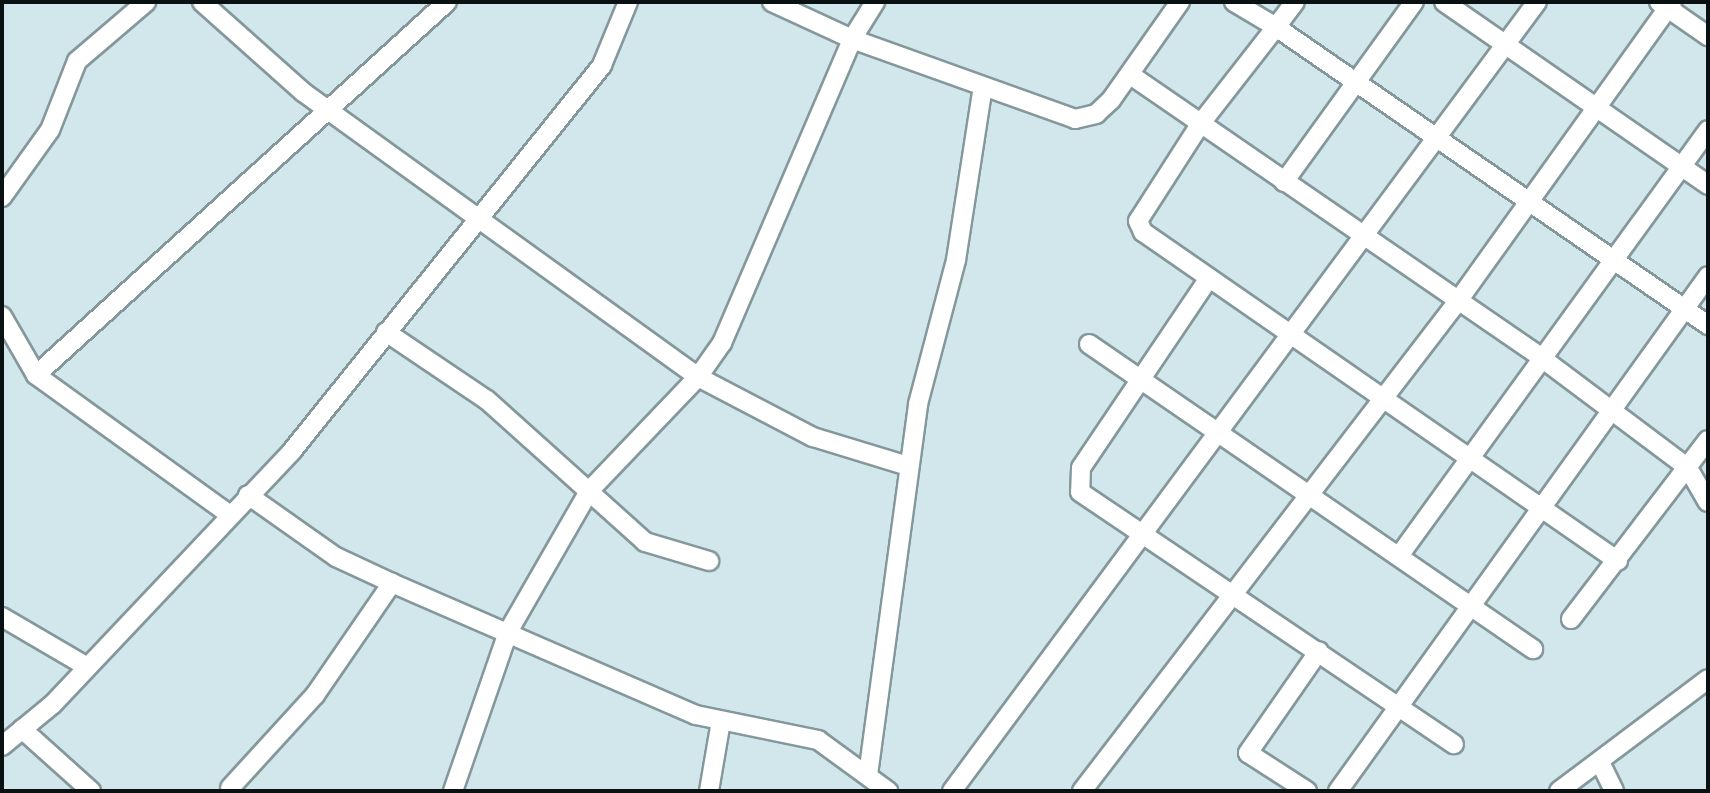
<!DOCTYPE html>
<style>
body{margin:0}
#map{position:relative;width:1710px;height:793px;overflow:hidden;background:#d2e7eb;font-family:"Fira Sans Condensed",sans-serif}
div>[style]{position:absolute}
.roads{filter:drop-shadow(2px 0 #84989c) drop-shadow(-2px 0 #84989c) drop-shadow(0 2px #84989c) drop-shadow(0 -2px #84989c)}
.minor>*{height:18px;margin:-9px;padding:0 9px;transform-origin:9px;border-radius:9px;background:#fff}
span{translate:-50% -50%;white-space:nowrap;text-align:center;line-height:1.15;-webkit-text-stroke:7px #fff;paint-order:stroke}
.frame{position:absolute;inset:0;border:4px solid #0a1113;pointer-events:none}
</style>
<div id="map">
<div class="roads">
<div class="minor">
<i style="left:202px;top:2px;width:135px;rotate:41.7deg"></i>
<i style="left:303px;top:92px;width:487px;rotate:35.8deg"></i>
<i style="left:698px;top:377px;width:130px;rotate:27.6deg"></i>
<i style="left:813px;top:437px;width:99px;rotate:17deg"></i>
<i style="left:772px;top:2px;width:88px;rotate:24.8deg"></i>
<i style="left:852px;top:39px;width:237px;rotate:19.7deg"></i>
<i style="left:1075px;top:119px;width:22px;rotate:-13deg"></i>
<i style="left:1096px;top:114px;width:21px;rotate:-43deg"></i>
<i style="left:1111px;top:100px;width:120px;rotate:-54.9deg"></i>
<i style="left:1234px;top:2px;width:49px;rotate:30.8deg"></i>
<i style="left:1276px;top:27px;width:31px;rotate:-53deg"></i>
<i style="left:1444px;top:2px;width:321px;rotate:34.7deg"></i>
<i style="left:1659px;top:2px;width:60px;rotate:34.8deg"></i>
<i style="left:1132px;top:76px;width:499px;rotate:34.5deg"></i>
<i style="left:1543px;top:359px;width:181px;rotate:36.9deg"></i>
<i style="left:1688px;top:468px;width:39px;rotate:60deg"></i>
<i style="left:1284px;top:182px;width:222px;rotate:-54.2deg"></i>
<i style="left:2px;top:197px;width:82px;rotate:-54.4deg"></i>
<i style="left:50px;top:130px;width:74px;rotate:-68.6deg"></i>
<i style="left:77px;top:61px;width:91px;rotate:-40.5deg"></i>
<i style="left:1209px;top:278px;width:229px;rotate:124deg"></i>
<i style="left:1081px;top:468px;width:24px;rotate:92deg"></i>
<i style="left:1080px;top:492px;width:451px;rotate:34deg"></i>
<i style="left:2px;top:316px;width:68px;rotate:60deg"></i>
<i style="left:36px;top:375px;width:238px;rotate:35.8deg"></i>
<i style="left:386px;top:332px;width:122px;rotate:34deg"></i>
<i style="left:487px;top:400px;width:212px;rotate:41.9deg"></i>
<i style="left:645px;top:542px;width:67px;rotate:16.5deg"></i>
<i style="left:1089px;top:344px;width:539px;rotate:34.49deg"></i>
<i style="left:36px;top:375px;width:555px;rotate:-42.23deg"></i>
<i style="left:248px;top:495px;width:108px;rotate:35.2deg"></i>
<i style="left:336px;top:557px;width:62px;rotate:24.9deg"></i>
<i style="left:392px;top:583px;width:331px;rotate:23.5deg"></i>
<i style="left:696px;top:715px;width:125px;rotate:11.6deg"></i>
<i style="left:818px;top:740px;width:87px;rotate:36.1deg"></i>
<i style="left:1399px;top:556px;width:526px;rotate:-54.04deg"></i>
<i style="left:1618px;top:561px;width:578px;rotate:-145.29deg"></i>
<i style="left:1143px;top:232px;width:12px;rotate:-114deg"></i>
<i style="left:1138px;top:221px;width:117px;rotate:-57.3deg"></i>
<i style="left:1201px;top:123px;width:122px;rotate:-52deg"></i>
<i style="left:1276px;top:27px;width:525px;rotate:34.6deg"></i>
<i style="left:2px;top:617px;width:97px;rotate:30.3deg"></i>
<i style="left:1571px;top:619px;width:225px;rotate:-52.6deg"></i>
<i style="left:22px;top:729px;width:93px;rotate:41.9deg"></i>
<i style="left:2px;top:746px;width:66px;rotate:-39.5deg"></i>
<i style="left:53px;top:704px;width:348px;rotate:-46.6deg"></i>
<i style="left:292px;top:451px;width:495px;rotate:-51.2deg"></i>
<i style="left:602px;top:65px;width:68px;rotate:-67.6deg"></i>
<i style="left:1600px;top:762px;width:32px;rotate:64deg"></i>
<i style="left:868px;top:775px;width:374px;rotate:-82.3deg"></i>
<i style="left:918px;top:404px;width:149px;rotate:-75.2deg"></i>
<i style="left:956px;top:260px;width:176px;rotate:-81.2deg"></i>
<i style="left:230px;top:788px;width:126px;rotate:-47.6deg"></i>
<i style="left:315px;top:695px;width:136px;rotate:-55.5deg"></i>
<i style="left:453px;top:791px;width:168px;rotate:-70.9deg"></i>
<i style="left:508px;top:632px;width:163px;rotate:-60.1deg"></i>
<i style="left:589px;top:491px;width:158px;rotate:-46.3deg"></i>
<i style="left:698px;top:377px;width:42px;rotate:-54.8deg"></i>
<i style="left:722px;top:343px;width:331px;rotate:-66.8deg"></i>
<i style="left:852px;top:39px;width:44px;rotate:-58.1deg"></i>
<i style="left:709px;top:791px;width:71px;rotate:-80.3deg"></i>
<i style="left:952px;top:791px;width:982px;rotate:-53.45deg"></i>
<i style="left:1082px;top:791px;width:618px;rotate:-52.5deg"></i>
<i style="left:1458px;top:301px;width:368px;rotate:-54.4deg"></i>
<i style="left:1307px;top:791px;width:70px;rotate:-147.2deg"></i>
<i style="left:1248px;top:753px;width:124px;rotate:-55.2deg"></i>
<i style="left:1338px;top:791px;width:634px;rotate:-54.3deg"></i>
<i style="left:1559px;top:791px;width:186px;rotate:-36.9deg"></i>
</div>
</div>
<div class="frame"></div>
</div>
